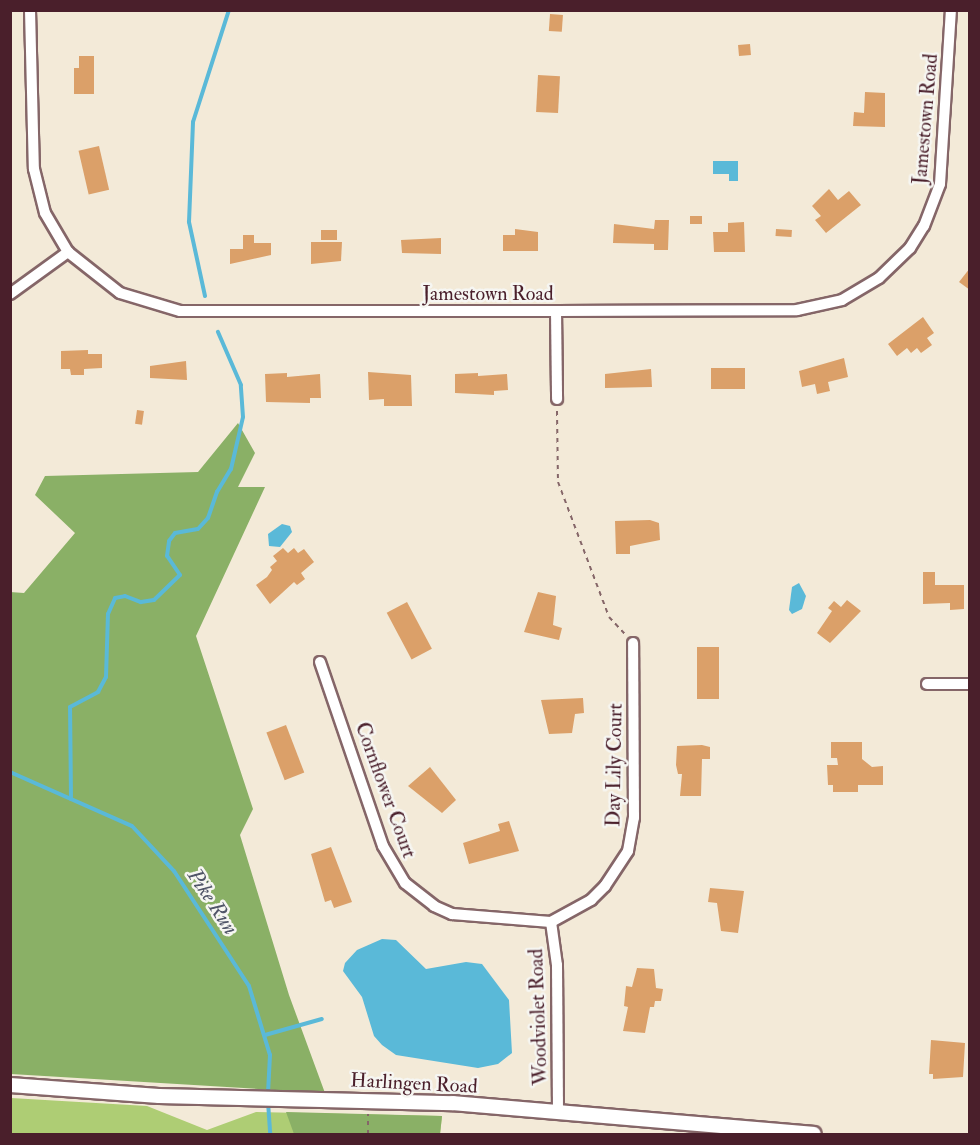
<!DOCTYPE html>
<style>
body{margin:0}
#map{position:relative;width:980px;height:1145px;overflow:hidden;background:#f3ead8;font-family:"IM FELL Double Pica",serif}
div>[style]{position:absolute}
.green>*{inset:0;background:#aecd74}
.forest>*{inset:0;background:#8ab066}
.water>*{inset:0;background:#5ab9d8}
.stream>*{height:4px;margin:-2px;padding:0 2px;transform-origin:2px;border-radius:2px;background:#5ab9d8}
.building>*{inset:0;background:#dba069;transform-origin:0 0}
.path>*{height:2px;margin-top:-1px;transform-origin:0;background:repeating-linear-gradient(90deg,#856668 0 4.5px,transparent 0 9px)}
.roads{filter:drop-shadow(2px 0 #856668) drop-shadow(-2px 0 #856668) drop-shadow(0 2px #856668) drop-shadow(0 -2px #856668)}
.minor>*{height:10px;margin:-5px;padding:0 5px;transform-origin:5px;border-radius:5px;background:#fff}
.tertiary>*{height:14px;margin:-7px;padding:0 7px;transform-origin:7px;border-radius:7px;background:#fff}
span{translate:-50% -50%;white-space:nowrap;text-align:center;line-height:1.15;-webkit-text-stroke:5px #f6f6f2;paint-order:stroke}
.street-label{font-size:20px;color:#4a1f2b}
.water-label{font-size:21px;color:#505568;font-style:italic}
.frame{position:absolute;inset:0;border:12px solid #4a1f2b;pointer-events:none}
</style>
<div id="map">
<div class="green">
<i style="clip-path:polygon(11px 1098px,147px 1106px,207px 1130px,256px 1112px,442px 1116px,440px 1134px,11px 1134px)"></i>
</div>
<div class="forest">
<i style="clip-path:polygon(238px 423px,255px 453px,238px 487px,265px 487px,196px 636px,253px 809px,240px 835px,289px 995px,325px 1093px,11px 1074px,10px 592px,24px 593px,75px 533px,35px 495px,45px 476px,198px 472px)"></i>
<i style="clip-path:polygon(286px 1112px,442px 1116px,440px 1134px,294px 1134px)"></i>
</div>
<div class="water">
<i style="clip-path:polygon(713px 161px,738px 161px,738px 181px,729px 181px,729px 174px,713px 174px)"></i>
<i style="clip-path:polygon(282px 524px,290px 526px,292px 532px,280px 547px,269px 546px,268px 534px)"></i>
<i style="clip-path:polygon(799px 583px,806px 596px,802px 609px,792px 614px,789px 610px,792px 587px)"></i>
<i style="clip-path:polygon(382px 939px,396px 940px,426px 969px,466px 962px,482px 964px,509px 1000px,512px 1053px,498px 1064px,478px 1068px,396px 1055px,382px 1045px,374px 1036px,362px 997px,343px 971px,345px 963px,357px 950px)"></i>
</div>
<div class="stream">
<i style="left:205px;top:296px;width:76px;rotate:-102.2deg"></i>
<i style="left:189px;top:222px;width:100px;rotate:-87.7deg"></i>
<i style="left:193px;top:122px;width:118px;rotate:-72.2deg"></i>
<i style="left:10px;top:772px;width:133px;rotate:23.9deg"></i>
<i style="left:132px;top:826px;width:62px;rotate:47deg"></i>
<i style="left:174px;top:871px;width:137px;rotate:56.9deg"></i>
<i style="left:249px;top:986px;width:72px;rotate:73.1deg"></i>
<i style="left:270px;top:1055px;width:39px;rotate:93deg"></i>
<i style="left:71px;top:799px;width:92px;rotate:-90.6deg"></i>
<i style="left:70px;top:707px;width:32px;rotate:-28deg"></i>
<i style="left:98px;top:692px;width:17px;rotate:-62deg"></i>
<i style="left:106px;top:677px;width:63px;rotate:-88.2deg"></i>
<i style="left:108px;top:614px;width:17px;rotate:-66deg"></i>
<i style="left:115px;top:598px;width:10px;rotate:-11deg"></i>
<i style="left:125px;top:596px;width:17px;rotate:21deg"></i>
<i style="left:141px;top:602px;width:13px;rotate:-9deg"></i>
<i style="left:154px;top:600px;width:36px;rotate:-44deg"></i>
<i style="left:180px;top:575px;width:23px;rotate:-124deg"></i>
<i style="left:167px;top:556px;width:15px;rotate:-82deg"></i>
<i style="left:169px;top:541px;width:10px;rotate:-53deg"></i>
<i style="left:175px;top:533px;width:23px;rotate:-10deg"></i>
<i style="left:198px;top:529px;width:15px;rotate:-48deg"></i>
<i style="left:208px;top:518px;width:28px;rotate:-71deg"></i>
<i style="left:217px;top:492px;width:27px;rotate:-59deg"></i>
<i style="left:231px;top:469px;width:53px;rotate:-77deg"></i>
<i style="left:243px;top:417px;width:32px;rotate:-94deg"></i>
<i style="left:241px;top:385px;width:58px;rotate:-113.5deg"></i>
<i style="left:265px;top:1035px;width:59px;rotate:-15.7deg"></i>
<i style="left:268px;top:1102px;width:32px;rotate:86deg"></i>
</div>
<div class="building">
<i style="left:550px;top:14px;width:13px;height:17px;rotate:4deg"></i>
<i style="left:750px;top:44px;width:11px;height:12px;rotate:85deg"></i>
<i style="clip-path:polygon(79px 56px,94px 56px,94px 94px,74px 94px,74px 68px,79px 68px)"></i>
<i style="left:538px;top:75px;width:22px;height:37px;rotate:3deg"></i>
<i style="clip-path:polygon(865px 92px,885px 93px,885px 127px,853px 126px,854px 112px,864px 113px)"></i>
<i style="left:99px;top:146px;width:45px;height:21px;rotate:77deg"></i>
<i style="clip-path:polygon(829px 189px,838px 200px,849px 191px,861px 205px,826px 233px,815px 220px,821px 216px,812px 206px)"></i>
<i style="left:690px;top:216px;width:12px;height:8px"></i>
<i style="clip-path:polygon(655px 220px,669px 220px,668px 250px,654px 250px,654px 244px,613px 243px,614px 224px,654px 229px)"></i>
<i style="clip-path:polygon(744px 222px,745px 252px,714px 252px,713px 232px,728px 232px,728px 223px)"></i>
<i style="clip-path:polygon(515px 229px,538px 232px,538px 251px,503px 251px,503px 235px,515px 235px)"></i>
<i style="left:776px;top:229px;width:16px;height:7px;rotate:4deg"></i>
<i style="left:321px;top:230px;width:16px;height:10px"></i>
<i style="clip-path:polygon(243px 235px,254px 235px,254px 243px,271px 243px,271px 255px,230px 264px,230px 249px,243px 249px)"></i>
<i style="clip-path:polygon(441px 238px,441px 254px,402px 253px,401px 240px)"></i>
<i style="clip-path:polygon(311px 242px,342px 242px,341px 261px,311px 264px)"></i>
<i style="clip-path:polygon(970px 268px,970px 290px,959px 282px)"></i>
<i style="clip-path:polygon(923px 317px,934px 333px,927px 338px,932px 345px,921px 353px,917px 348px,911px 353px,907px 348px,897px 356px,888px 344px)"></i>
<i style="clip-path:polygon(88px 350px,88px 354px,102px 354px,102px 368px,84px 369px,84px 375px,71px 375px,70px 369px,61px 369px,61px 351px)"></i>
<i style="clip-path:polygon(844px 358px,848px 377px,828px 382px,830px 391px,817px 394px,815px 384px,802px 387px,799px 371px)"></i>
<i style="clip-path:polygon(186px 361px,187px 380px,150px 378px,150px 366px)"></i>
<i style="left:745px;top:368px;width:21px;height:34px;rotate:90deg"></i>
<i style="clip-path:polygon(651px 369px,652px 387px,605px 388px,605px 374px)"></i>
<i style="clip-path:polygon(368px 372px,411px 375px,412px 406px,384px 406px,384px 399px,369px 400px)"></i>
<i style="clip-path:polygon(287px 373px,287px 377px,320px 374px,321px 398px,310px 398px,310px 403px,266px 402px,265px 374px)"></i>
<i style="clip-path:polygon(478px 373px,478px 376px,507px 374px,508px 390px,494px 391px,494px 395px,455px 393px,455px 374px)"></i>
<i style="left:137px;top:410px;width:7px;height:14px;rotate:8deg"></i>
<i style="clip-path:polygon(650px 520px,659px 523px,660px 540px,630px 546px,630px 554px,616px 554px,615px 521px)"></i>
<i style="clip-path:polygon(283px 548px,288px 553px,294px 548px,298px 553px,304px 549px,314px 562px,301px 573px,305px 579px,297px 585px,294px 582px,270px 604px,256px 585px,267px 577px,272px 570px,270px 567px,277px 561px,273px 556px)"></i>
<i style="clip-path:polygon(923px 572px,935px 572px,935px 585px,964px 585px,964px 609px,950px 610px,950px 603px,923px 604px)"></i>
<i style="clip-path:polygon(538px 592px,556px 596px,553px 625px,562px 628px,559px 640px,524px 632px)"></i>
<i style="clip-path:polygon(847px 600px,861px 611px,830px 643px,817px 633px,832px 611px,828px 608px,834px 601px,841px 607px)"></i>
<i style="left:407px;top:602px;width:53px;height:23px;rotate:62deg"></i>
<i style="left:697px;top:647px;width:22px;height:52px"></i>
<i style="clip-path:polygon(583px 698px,584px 713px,575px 714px,572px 733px,549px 734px,541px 700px)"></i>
<i style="left:286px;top:725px;width:51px;height:21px;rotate:69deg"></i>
<i style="clip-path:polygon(831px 742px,862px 742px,862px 759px,872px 767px,883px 766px,883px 785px,858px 785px,858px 792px,833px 792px,833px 785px,828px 785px,827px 765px,838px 765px,837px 758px,831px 758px)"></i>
<i style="clip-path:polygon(702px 745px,710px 747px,710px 759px,702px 759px,701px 796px,680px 796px,682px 774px,678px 774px,676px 765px,677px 746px)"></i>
<i style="clip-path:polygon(430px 767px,456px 800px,442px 813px,408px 786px)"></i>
<i style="clip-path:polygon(509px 821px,519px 851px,469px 864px,463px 843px,500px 831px,498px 824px)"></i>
<i style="clip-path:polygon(331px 847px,352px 902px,334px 908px,331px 900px,325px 902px,311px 854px)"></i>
<i style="clip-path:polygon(710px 888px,744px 891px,738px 933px,721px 931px,717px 903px,708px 902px)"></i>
<i style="clip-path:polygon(637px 968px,654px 969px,656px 988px,663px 989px,661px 1001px,655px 1001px,654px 1007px,650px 1007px,645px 1033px,623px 1031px,628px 1007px,624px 1006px,626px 986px,632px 987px)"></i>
<i style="clip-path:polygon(931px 1040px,965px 1043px,963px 1077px,933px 1079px,933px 1074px,929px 1074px)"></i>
</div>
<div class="path">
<i style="left:557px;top:411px;width:71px;rotate:89.2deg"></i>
<i style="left:558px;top:482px;width:144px;rotate:69.3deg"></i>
<i style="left:609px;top:617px;width:25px;rotate:47deg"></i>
<i style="left:368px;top:1134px;width:20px;rotate:-90deg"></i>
</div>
<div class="roads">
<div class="minor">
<i style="left:30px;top:10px;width:159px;rotate:88.6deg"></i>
<i style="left:34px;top:169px;width:45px;rotate:76deg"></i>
<i style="left:45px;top:213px;width:45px;rotate:59.5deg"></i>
<i style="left:68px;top:252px;width:66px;rotate:38.3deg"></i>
<i style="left:120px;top:293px;width:63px;rotate:16.7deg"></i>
<i style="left:180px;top:311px;width:376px"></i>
<i style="left:556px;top:311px;width:241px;rotate:-0.2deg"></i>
<i style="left:797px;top:310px;width:46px;rotate:-12.5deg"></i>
<i style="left:842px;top:300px;width:43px;rotate:-30.7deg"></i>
<i style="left:879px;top:278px;width:43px;rotate:-44.1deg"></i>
<i style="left:910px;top:248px;width:26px;rotate:-58deg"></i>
<i style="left:924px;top:226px;width:45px;rotate:-69.1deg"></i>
<i style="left:940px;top:184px;width:174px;rotate:-86.4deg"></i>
<i style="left:10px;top:294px;width:72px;rotate:-35.9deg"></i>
<i style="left:556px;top:311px;width:88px;rotate:89.3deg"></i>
<i style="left:320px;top:662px;width:194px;rotate:71.1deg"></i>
<i style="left:383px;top:846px;width:43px;rotate:59.3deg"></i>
<i style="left:405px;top:883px;width:37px;rotate:38deg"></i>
<i style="left:434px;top:906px;width:20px;rotate:24deg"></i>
<i style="left:452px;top:914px;width:99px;rotate:4.6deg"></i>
<i style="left:551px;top:922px;width:46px;rotate:-28.8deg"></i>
<i style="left:591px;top:900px;width:20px;rotate:-45deg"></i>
<i style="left:605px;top:886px;width:42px;rotate:-56.7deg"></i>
<i style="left:628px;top:851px;width:34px;rotate:-80deg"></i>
<i style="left:634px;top:818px;width:175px;rotate:-90.3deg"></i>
<i style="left:927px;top:684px;width:43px"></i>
<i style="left:551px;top:922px;width:43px;rotate:82.1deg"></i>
<i style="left:557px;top:965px;width:146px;rotate:89.6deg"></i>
</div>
<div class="tertiary">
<i style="left:10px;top:1085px;width:149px;rotate:4.2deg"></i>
<i style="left:159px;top:1096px;width:294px;rotate:1.4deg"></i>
<i style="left:453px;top:1103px;width:362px;rotate:4.9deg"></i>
</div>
</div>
<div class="street-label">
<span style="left:925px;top:119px;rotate:-85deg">Jamestown Road</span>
<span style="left:488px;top:293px">Jamestown Road</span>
<span style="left:614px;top:765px;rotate:-89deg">Day Lily Court</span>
<span style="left:386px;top:790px;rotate:70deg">Cornflower Court</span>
<span style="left:538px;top:1017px;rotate:-92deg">Woodviolet Road</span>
<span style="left:414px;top:1083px;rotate:3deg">Harlingen Road</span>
</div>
<div class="water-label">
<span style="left:212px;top:902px;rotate:57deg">Pike Run</span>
</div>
<div class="frame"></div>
</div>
